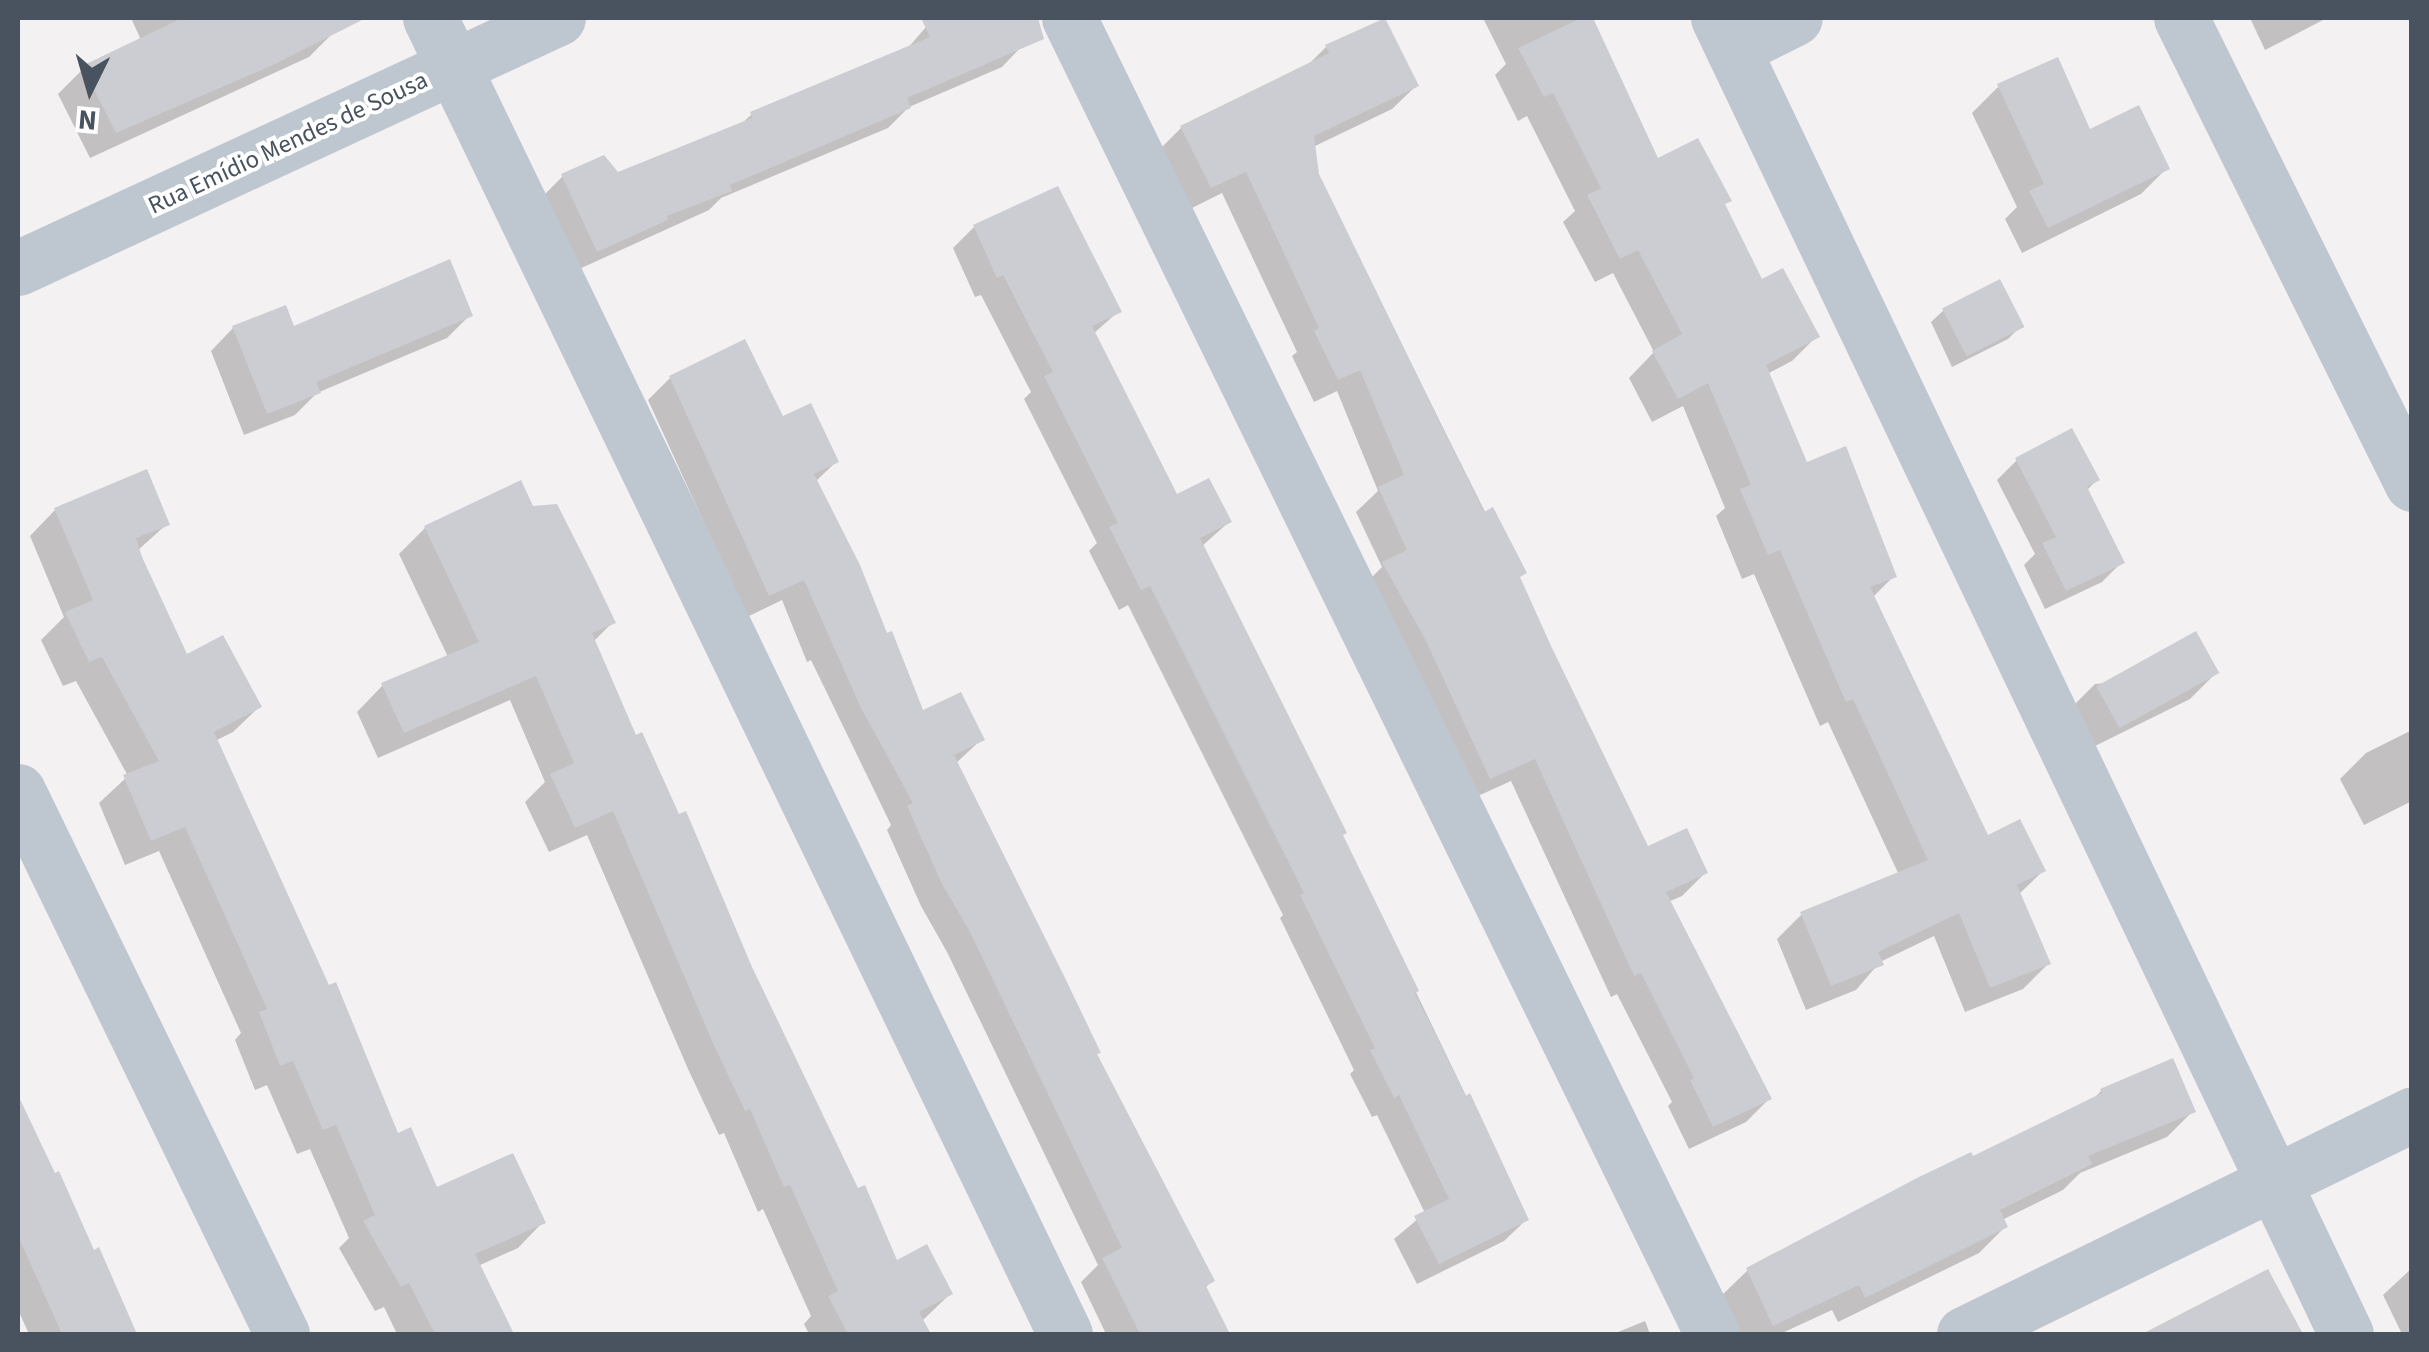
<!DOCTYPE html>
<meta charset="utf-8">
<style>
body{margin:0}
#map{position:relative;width:2429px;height:1352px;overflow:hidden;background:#f3f1f1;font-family:"Source Sans 3",sans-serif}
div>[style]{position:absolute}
.shadow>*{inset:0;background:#0003}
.building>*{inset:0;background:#cbcdd3;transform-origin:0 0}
.minor>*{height:55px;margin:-27.5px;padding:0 27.5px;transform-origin:27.5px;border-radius:27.5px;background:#bec7d0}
span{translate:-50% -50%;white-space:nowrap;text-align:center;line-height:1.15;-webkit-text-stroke:8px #fff;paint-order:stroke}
.street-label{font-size:25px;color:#48535f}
.frame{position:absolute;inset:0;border:20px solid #48535f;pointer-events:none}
.north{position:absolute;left:40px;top:40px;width:100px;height:100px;-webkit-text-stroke:8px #fff;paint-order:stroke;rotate:185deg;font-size:28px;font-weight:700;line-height:40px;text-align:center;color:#48535f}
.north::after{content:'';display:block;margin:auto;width:35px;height:45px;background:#48535f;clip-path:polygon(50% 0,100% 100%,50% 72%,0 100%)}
</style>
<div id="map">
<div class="shadow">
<i style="clip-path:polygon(131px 18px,328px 18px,335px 31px,309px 57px,90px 158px,58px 94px,84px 68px,141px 40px)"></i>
<i style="clip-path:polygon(947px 18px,1008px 18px,1021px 47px,1002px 67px,909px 107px,888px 128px,721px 198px,709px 210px,577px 270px,543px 196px,563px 176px,617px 175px,740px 125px,752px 114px,907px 49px,926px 27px)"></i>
<i style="clip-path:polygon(1483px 18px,1589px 18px,1657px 162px,1723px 206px,1761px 282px,1817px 336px,1792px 361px,1767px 374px,1805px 465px,1894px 576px,1872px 598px,1986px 838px,2043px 871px,2018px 895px,2048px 964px,2023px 989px,1965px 1012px,1934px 936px,1880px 962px,1856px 990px,1806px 1010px,1777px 939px,1802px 914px,1899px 875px,1828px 722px,1820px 726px,1754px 574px,1742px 579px,1716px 516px,1725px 508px,1683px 406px,1652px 422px,1629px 378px,1654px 352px,1613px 273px,1595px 282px,1563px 222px,1575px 211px,1527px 116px,1518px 121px,1495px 75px,1506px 64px)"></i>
<i style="clip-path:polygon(2250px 18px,2327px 18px,2265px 50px)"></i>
<i style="clip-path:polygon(1326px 47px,1416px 86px,1392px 109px,1313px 147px,1317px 175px,1518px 578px,1646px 849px,1705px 873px,1682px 896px,1668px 902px,1769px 1099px,1746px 1122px,1689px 1149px,1668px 1106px,1672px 1102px,1617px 994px,1611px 997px,1511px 781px,1467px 801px,1361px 588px,1382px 567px,1356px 512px,1378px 491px,1337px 391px,1314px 402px,1292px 356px,1297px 352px,1222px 193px,1188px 210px,1158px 151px,1181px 128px,1306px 67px)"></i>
<i style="clip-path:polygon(1998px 87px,2088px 132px,2167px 168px,2141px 194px,2022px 253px,2005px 219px,2017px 207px,1972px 113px)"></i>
<i style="clip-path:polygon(974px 227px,1119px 311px,1093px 334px,1176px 497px,1229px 522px,1201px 547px,1526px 1220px,1504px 1241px,1417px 1284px,1394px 1239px,1425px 1213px,1377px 1115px,1372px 1117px,1350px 1074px,1354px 1070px,1280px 918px,1283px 915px,1128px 605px,1119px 610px,1089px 551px,1097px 543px,1024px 399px,1031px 392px,981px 295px,975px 297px,953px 248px)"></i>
<i style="clip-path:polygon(1944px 310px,2021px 326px,2008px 339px,1952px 367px,1931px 322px)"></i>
<i style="clip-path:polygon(470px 315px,447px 338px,317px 393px,295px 415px,244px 435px,211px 351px,233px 328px,293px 329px)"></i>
<i style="clip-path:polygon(670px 378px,781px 419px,836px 462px,815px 482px,922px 714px,982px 739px,955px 764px,1095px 1055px,1212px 1281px,1204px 1289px,1227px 1334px,1106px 1334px,1081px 1282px,1098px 1265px,947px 952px,921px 906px,887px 830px,891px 825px,811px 660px,807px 662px,782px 600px,747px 617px,648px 400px)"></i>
<i style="clip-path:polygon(2017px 460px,2097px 480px,2086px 491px,2122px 562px,2102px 582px,2045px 609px,2024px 565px,2035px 554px,1997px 480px)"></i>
<i style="clip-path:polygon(532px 508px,613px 622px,593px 642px,634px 738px,856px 1192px,896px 1263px,950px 1294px,921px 1322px,928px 1334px,809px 1334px,804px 1324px,811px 1316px,763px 1209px,758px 1212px,724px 1133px,719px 1135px,688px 1069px,587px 835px,549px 852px,525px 802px,545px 782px,510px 700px,378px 758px,357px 712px,383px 685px,448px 657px,399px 554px,425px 528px)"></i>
<i style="clip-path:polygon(55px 510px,167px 524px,137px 551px,186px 658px,259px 707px,233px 732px,215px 741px,397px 1136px,436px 1191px,543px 1222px,518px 1248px,478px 1266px,511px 1334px,397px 1334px,384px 1307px,375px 1311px,339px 1248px,349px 1238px,310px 1149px,297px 1154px,267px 1085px,255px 1090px,235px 1040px,241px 1033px,159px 851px,125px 865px,99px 803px,128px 776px,76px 681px,63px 686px,41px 640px,64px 617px,30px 536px)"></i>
<i style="clip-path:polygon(2216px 673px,2190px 699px,2089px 749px,2069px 710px,2095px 684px)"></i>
<i style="clip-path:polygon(2412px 730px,2412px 801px,2364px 825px,2340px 779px,2366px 753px)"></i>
<i style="clip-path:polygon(2101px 1091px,2193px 1111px,2167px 1137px,2080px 1173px,2063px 1190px,2002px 1220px,2005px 1227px,1979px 1253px,1838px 1322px,1832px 1310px,1780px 1334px,1740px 1334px,1721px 1296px,1748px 1270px,2091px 1101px)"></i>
<i style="clip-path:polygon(18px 1108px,92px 1253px,97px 1251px,136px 1334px,29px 1334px,18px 1310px)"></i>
<i style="clip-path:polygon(2412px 1268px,2412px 1334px,2402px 1334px,2383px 1295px)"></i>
<i style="clip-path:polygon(2267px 1273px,2300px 1334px,2172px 1334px,2198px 1308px)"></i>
<i style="clip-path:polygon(1645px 1321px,1650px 1334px,1613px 1334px)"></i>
</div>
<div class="building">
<i style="clip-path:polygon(182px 18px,366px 18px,273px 65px,116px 133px,82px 66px)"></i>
<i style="clip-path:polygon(921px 18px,1038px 18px,1044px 39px,907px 98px,911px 108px,730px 185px,732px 191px,667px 216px,668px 220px,597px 252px,561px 174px,604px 155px,618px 172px,752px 118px,750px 112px,930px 37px)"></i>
<i style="clip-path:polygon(1385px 18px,1419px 86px,1314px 136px,1319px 174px,1484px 512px,1493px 507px,1527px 573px,1520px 577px,1552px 648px,1648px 846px,1687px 828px,1708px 873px,1666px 892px,1772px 1099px,1713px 1127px,1690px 1080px,1694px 1078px,1641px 973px,1634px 976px,1535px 759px,1490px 779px,1426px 641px,1382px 562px,1407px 550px,1378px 487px,1404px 475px,1360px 370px,1338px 380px,1314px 331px,1319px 328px,1246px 172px,1211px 188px,1180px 126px,1329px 53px,1325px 45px)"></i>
<i style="clip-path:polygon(1581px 18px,1593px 18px,1658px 158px,1698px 138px,1732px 201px,1725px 204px,1762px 279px,1783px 268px,1820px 337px,1766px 365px,1807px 462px,1846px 446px,1897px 577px,1870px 587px,1988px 835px,2020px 819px,2046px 871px,2017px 885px,2051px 964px,1990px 988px,1959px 913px,1878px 952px,1884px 965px,1831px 986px,1800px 912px,1928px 860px,1853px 699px,1846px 702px,1780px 550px,1768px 555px,1740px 489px,1751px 485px,1708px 383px,1678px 399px,1652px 351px,1682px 334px,1638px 250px,1620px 259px,1587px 195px,1601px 188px,1553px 93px,1544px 97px,1518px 48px)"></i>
<i style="clip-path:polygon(2058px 57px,2090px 129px,2139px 105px,2170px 169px,2048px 228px,2029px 191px,2044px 184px,1997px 84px)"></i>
<i style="clip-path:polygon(1058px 186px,1122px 312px,1092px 326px,1177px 494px,1209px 478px,1232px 522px,1200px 538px,1347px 833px,1343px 835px,1419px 991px,1415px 993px,1466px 1096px,1470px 1093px,1529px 1220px,1439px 1264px,1414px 1216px,1449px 1199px,1399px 1095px,1394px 1098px,1370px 1050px,1375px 1048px,1300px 895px,1304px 893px,1150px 586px,1141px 590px,1109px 527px,1118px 523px,1044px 376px,1053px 372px,1003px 275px,997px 278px,973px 225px)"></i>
<i style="clip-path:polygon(450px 259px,473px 316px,316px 382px,321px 393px,267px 414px,232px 326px,286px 305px,294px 326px)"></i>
<i style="left:2000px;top:279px;width:54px;height:65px;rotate:63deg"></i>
<i style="clip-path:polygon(745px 339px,783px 416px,811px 403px,839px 462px,814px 474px,860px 565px,887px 633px,892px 631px,923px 710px,961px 692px,985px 740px,954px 755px,1065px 978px,1101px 1053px,1097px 1054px,1215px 1281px,1206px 1286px,1230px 1334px,1140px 1334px,1102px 1258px,1122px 1248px,969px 930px,942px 884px,907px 806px,913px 803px,861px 708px,804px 580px,769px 596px,669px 376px)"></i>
<i style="clip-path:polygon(2072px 428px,2100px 480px,2087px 487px,2125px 563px,2066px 591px,2042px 543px,2056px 537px,2015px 458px)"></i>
<i style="clip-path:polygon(147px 469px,170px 525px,136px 538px,142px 557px,187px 654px,223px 635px,262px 707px,214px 732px,329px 985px,336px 982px,398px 1133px,411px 1127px,437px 1187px,513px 1153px,546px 1223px,475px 1254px,514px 1334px,435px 1334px,409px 1283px,401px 1287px,363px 1221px,375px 1215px,336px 1125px,323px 1130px,293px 1061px,280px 1066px,259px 1012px,267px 1009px,185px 827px,151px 841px,123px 775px,159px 761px,102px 657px,89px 662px,65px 612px,93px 600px,54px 508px)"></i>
<i style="clip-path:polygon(521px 480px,533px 506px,557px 504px,592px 573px,616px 623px,592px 633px,636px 735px,642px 732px,679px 814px,686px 811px,752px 967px,858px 1188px,865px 1185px,897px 1260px,927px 1244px,953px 1294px,919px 1312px,931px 1334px,848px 1334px,828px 1296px,838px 1291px,790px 1185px,784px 1187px,750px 1109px,745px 1111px,713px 1043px,613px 811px,575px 828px,550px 774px,574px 763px,536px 676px,404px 733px,381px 683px,479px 642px,424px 526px)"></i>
<i style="left:2196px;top:631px;width:48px;height:114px;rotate:61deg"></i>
<i style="clip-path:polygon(2173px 1058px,2196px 1112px,2088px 1156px,2092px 1164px,2000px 1210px,2008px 1227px,1865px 1298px,1859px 1285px,1773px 1326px,1746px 1268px,1917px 1178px,1971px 1152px,1973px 1156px,2102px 1093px,2100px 1089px)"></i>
<i style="clip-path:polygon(18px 1095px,55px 1173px,59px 1171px,94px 1250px,99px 1247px,137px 1334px,62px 1334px,18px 1236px)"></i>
<i style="clip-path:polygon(2268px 1269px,2303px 1334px,2142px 1334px)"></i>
</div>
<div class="minor">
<i style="left:430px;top:18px;width:1461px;rotate:64.24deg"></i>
<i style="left:1069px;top:18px;width:1465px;rotate:63.96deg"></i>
<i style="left:1718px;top:18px;width:1458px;rotate:64.49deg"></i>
<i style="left:2181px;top:18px;width:520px;rotate:63.63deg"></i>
<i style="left:1733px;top:49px;width:69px;rotate:-26.6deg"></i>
<i style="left:18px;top:268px;width:595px;rotate:-24.84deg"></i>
<i style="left:18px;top:791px;width:604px;rotate:64.07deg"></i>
<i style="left:1964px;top:1334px;width:499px;rotate:-26.1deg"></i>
</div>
<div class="street-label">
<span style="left:288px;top:143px;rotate:-25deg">Rua Emídio Mendes de Sousa</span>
</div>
<div class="frame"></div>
<div class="north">N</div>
</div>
